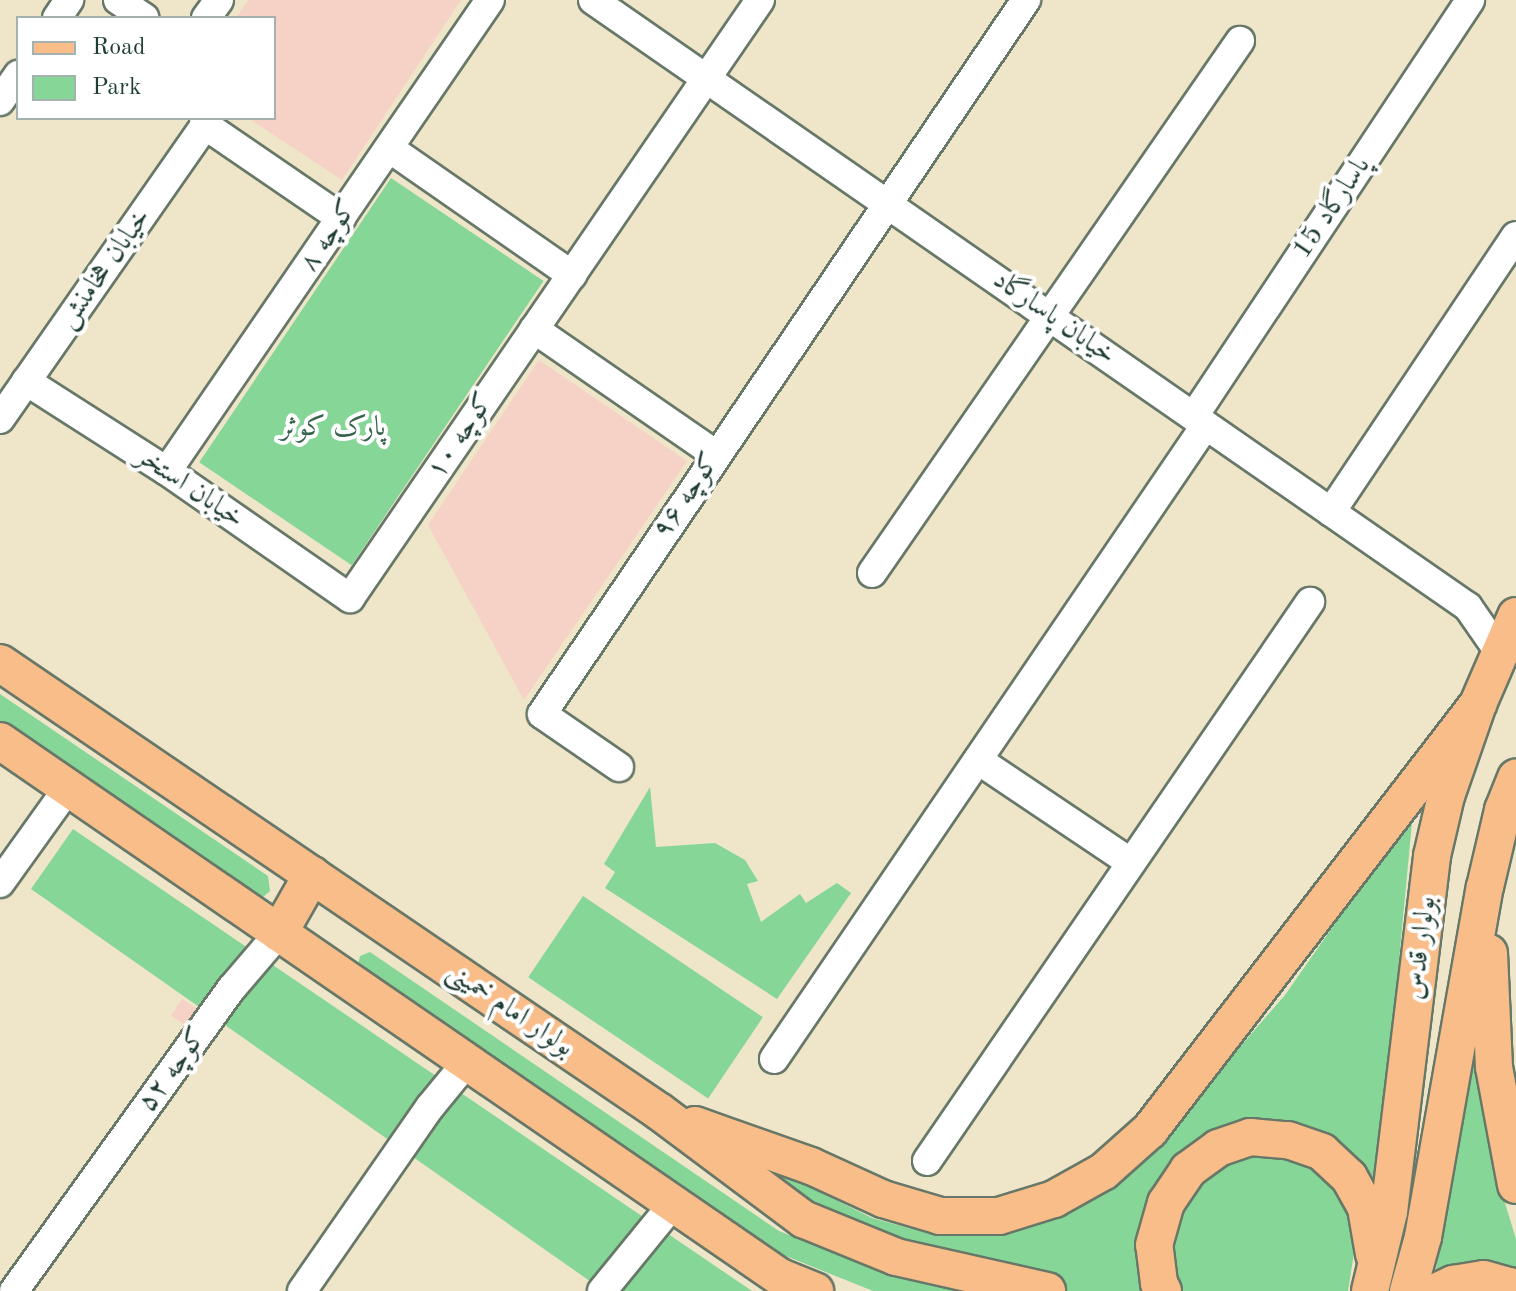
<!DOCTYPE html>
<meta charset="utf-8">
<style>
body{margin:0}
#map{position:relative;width:1516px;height:1291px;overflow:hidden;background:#efe6ca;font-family:"Old Standard TT",Amiri,serif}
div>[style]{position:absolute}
.built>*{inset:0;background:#f6d1c5;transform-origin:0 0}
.green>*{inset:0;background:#85d697;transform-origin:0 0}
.roads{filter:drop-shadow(2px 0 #687868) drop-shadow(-2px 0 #687868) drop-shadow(0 2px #687868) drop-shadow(0 -2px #687868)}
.minor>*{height:28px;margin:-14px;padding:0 14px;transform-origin:14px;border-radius:14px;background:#fff}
.major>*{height:36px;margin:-18px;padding:0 18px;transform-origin:18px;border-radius:18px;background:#f8bd89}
span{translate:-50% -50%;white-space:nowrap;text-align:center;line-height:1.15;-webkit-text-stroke:8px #fff;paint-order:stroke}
.street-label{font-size:28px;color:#1f3d34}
.park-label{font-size:28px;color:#38634d}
.legend{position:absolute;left:16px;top:16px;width:260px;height:104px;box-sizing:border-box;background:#fff;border:2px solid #a5b1ae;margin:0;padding:10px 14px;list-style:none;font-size:24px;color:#1f3d34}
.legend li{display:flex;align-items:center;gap:16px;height:40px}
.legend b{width:40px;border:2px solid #a5b1ae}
</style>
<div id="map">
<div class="built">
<i style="clip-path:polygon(248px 0,461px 0,342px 180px,248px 118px,274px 118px,274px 18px,236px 18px)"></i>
<i style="clip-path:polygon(539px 360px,687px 461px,524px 700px,428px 525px)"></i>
<i style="left:182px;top:999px;width:20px;height:20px;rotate:33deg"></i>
</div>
<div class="green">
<i style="left:391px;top:178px;width:184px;height:343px;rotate:34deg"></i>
<i style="clip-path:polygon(0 694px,268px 876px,270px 891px,263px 897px,255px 896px,0 722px)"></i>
<i style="clip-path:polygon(650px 787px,656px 847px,715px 843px,745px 860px,758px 881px,747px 884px,761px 922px,800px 894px,806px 903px,837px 883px,851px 893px,777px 999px,605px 888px,615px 872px,604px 864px)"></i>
<i style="clip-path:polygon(1413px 812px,1377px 1193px,1348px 1151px,1304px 1127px,1206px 1138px,1150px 1291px,1049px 1291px,905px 1254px,734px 1169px,794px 1179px,872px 1218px,927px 1233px,984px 1236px,1029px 1228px,1087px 1203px,1138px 1164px,1285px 995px)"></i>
<i style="clip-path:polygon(73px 829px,752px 1291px,604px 1291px,31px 889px)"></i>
<i style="left:583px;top:896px;width:217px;height:98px;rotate:34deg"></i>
<i style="clip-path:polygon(370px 952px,779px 1231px,882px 1272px,970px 1291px,873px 1291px,766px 1248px,358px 966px,360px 956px)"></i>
<i style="clip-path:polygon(1474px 1009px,1483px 1110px,1497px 1177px,1516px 1239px,1516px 1277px,1435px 1276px)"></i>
<i style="clip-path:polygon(1262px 1153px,1309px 1164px,1331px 1181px,1349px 1208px,1356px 1240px,1348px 1291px,1183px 1291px,1173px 1273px,1173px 1233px,1186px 1198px,1205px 1174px,1237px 1158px)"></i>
</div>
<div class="roads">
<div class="minor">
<i style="left:118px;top:0;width:32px;rotate:34deg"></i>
<i style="left:593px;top:0;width:1065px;rotate:34.75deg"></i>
<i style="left:1468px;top:607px;width:56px;rotate:55.2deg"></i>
<i style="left:57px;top:18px;width:22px;rotate:-56deg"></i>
<i style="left:206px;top:18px;width:22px;rotate:-54deg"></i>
<i style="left:0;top:101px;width:32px;rotate:-55deg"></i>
<i style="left:205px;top:125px;width:165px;rotate:34.4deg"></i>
<i style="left:389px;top:148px;width:223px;rotate:34.8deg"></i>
<i style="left:534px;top:329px;width:220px;rotate:34.6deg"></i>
<i style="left:26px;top:381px;width:167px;rotate:32.6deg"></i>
<i style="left:167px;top:471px;width:223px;rotate:34.8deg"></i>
<i style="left:350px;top:598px;width:725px;rotate:-55.56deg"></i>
<i style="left:1194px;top:416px;width:499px;rotate:-56.4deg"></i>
<i style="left:0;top:419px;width:358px;rotate:-55.1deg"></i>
<i style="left:205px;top:125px;width:7px;rotate:-98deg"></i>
<i style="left:167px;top:471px;width:571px;rotate:-55.56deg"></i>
<i style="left:1331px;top:512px;width:332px;rotate:-56.2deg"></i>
<i style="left:872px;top:573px;width:647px;rotate:-55.33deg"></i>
<i style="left:978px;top:760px;width:184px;rotate:33.9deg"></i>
<i style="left:619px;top:767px;width:93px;rotate:-145.5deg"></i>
<i style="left:542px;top:714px;width:863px;rotate:-55.87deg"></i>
<i style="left:0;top:883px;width:117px;rotate:-54.4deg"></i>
<i style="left:774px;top:1059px;width:766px;rotate:-55.75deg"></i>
<i style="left:927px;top:1161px;width:678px;rotate:-55.58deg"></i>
<i style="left:14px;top:1291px;width:373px;rotate:-54.3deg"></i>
<i style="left:232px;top:988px;width:72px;rotate:-49.5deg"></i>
<i style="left:302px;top:1291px;width:224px;rotate:-55.2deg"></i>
<i style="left:430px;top:1107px;width:58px;rotate:-50.6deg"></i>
<i style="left:602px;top:1291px;width:112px;rotate:-50.8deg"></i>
</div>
<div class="major">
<i style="left:0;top:663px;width:798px;rotate:34.23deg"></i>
<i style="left:660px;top:1112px;width:179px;rotate:36.8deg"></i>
<i style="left:803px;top:1219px;width:100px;rotate:22.2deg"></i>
<i style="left:896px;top:1257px;width:155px;rotate:12.7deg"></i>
<i style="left:0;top:741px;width:946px;rotate:34.5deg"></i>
<i style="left:780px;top:1277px;width:38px;rotate:22deg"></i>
<i style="left:279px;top:933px;width:67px;rotate:-60.4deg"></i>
<i style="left:1489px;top:953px;width:114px;rotate:87.5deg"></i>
<i style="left:1494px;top:1067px;width:120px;rotate:79.4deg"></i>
<i style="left:695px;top:1125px;width:123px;rotate:19.5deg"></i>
<i style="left:811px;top:1166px;width:79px;rotate:24.6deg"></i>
<i style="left:883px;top:1199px;width:59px;rotate:16.6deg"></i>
<i style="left:940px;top:1216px;width:59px"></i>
<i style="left:999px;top:1216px;width:58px;rotate:-17.2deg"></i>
<i style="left:1054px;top:1199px;width:57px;rotate:-29.2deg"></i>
<i style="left:1104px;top:1171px;width:62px;rotate:-41.7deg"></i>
<i style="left:1150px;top:1130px;width:538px;rotate:-52.41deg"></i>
<i style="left:1163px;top:1291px;width:9px;rotate:-117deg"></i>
<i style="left:1159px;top:1283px;width:38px;rotate:-97deg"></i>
<i style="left:1154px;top:1245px;width:44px;rotate:-74.1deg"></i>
<i style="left:1166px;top:1203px;width:40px;rotate:-56deg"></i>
<i style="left:1188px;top:1170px;width:37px;rotate:-36deg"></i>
<i style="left:1218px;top:1148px;width:34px;rotate:-19deg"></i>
<i style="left:1250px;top:1137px;width:38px;rotate:5deg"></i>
<i style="left:1288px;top:1140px;width:36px;rotate:19deg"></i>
<i style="left:1322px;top:1152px;width:37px;rotate:43deg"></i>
<i style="left:1349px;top:1177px;width:35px;rotate:61deg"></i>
<i style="left:1366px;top:1208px;width:47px;rotate:80.1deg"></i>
<i style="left:1370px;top:1291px;width:81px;rotate:-76.5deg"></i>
<i style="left:1389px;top:1212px;width:359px;rotate:-83.1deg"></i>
<i style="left:1432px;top:856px;width:62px;rotate:-76.9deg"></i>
<i style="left:1446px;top:796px;width:97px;rotate:-70.8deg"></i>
<i style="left:1478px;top:704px;width:96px;rotate:-66.6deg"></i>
<i style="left:1408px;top:1291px;width:56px;rotate:-74.5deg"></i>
<i style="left:1423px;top:1237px;width:355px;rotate:-80deg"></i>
<i style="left:1485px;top:887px;width:79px;rotate:-76.8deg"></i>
<i style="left:1503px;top:810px;width:35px;rotate:-68deg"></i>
<i style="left:1438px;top:1291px;width:17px;rotate:-25deg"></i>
<i style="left:1453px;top:1284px;width:31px;rotate:-9deg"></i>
<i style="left:1484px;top:1279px;width:26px;rotate:16deg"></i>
<i style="left:1509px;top:1286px;width:8px;rotate:40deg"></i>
</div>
</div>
<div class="street-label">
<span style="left:1332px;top:208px;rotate:-56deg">پاسارگاد 15</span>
<span style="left:329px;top:236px;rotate:-56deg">کوچه ۸</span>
<span style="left:105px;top:269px;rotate:-55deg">خیابان هخامنش</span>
<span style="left:1054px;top:318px;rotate:35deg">خیابان پاسارگاد</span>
<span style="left:461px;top:436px;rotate:-56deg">کوچه ۱۰</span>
<span style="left:190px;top:488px;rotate:34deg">خیابان استخر</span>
<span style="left:687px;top:496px;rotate:-56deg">کوچه ۹۶</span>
<span style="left:1421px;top:948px;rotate:-83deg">بولوار قدس</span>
<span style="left:510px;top:1010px;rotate:34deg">بولوار امام خمینی</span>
<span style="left:173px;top:1070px;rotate:-54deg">کوچه ۵۲</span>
</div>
<div class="park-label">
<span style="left:333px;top:428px">پارک کوثر</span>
</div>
<ul class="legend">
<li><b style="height:10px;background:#f8bd89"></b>Road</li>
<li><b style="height:22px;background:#85d697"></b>Park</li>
</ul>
</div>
